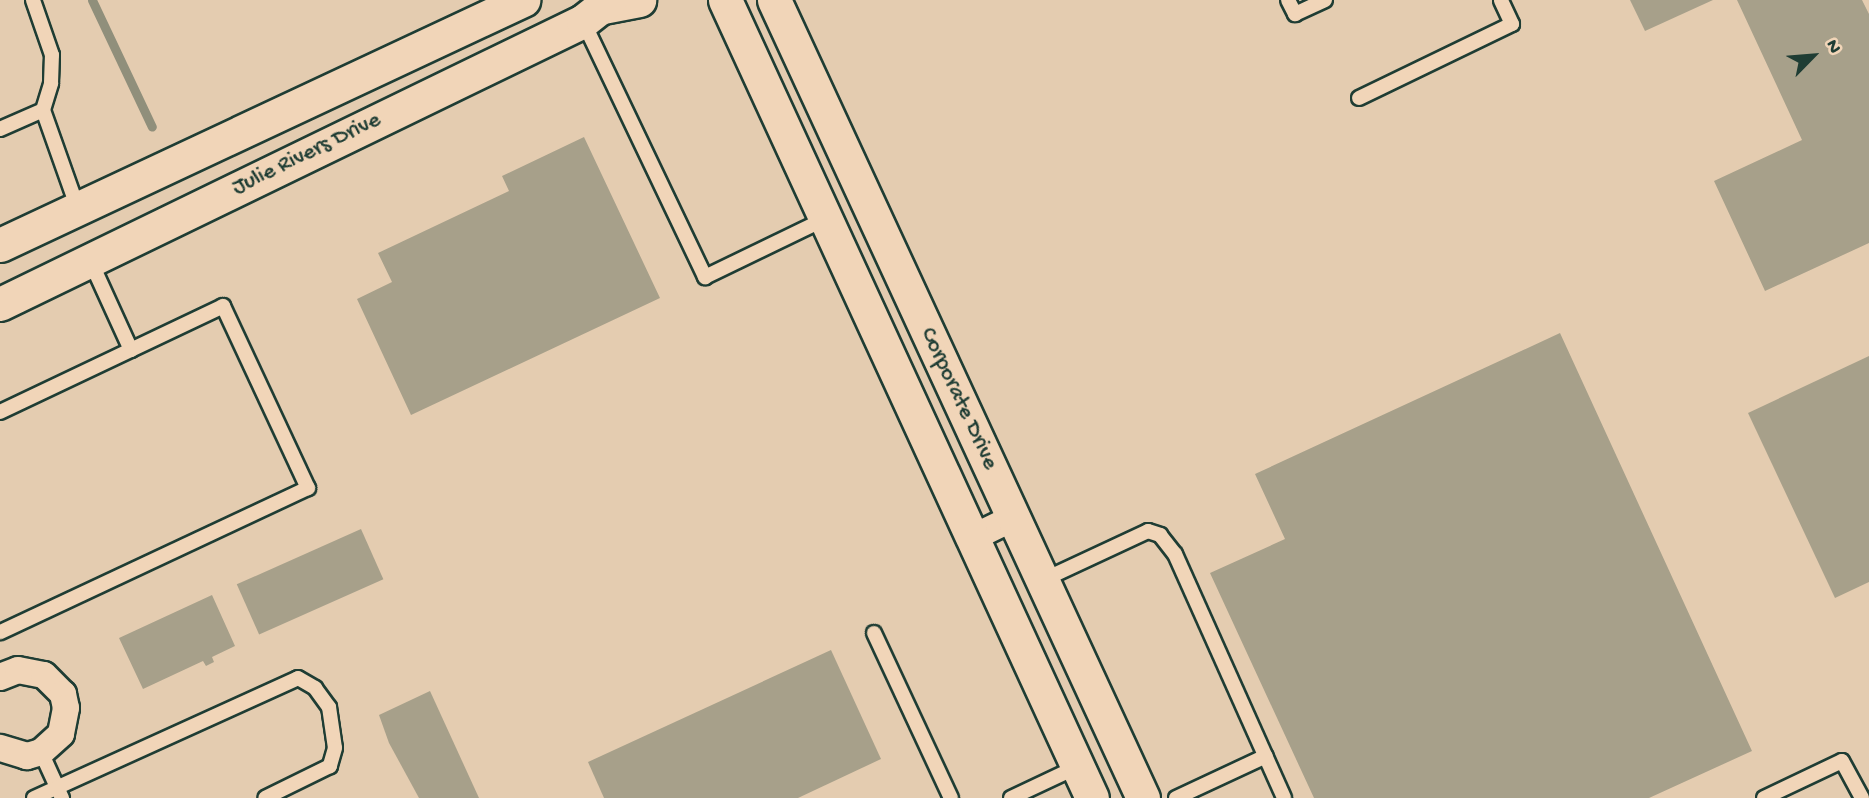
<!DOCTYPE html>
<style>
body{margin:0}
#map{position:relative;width:1869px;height:798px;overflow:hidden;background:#e4ccb0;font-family:"Gochi Hand",sans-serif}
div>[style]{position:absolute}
.stream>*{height:9px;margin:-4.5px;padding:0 4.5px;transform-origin:4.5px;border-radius:4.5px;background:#908f7b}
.building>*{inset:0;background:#a7a08a;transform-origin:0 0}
.roads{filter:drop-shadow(2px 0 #1f3d34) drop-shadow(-2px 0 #1f3d34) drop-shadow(0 2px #1f3d34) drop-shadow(0 -2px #1f3d34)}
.service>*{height:14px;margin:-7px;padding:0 7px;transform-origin:7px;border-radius:7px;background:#f1d5b8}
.minor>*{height:26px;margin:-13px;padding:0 13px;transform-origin:13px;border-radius:13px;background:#f1d5b8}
.tertiary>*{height:33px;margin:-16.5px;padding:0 16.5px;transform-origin:16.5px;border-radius:16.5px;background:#f1d5b8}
span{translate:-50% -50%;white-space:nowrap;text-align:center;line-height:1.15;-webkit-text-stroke:6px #f1d5b8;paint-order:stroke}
.street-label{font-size:23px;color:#1f3d34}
.north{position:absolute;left:1778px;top:21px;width:70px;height:70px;-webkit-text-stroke:5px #f1d5b8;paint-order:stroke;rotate:65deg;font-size:19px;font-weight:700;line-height:28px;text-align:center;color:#1f3d34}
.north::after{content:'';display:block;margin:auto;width:24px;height:32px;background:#1f3d34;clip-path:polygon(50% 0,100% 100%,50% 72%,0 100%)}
</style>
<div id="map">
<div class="stream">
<i style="left:92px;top:0;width:140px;rotate:64.7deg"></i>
</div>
<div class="building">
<i style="clip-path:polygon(1630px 0,1713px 0,1645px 31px)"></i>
<i style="clip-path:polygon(1737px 0,1862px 0,1869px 14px,1869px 243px,1765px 291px,1714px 181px,1802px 140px)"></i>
<i style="clip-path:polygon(584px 137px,660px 298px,411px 415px,357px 299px,392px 282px,378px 253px,509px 191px,502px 176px)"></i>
<i style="clip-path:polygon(1560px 333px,1752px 751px,1649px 798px,1314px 798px,1210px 573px,1285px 539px,1255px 474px)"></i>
<i style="clip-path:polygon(1869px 356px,1869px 582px,1835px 598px,1748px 413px)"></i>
<i style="left:361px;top:529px;width:55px;height:136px;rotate:66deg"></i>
<i style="clip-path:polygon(212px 595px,235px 646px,212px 657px,214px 662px,206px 666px,203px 661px,143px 689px,119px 638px)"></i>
<i style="clip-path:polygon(831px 650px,881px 759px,798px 798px,604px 798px,588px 762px)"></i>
<i style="clip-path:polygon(430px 691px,479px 798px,419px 798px,389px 743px,379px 715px)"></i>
</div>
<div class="roads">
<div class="service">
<i style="left:1288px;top:0;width:16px;rotate:63deg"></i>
<i style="left:1295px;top:14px;width:33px;rotate:-25deg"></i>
<i style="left:583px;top:21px;width:284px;rotate:64.5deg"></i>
<i style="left:705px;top:277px;width:133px;rotate:-25.8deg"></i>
<i style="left:1359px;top:98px;width:170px;rotate:-25.8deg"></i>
<i style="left:1512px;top:24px;width:26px;rotate:-115deg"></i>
<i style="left:43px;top:110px;width:105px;rotate:70.5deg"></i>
<i style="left:0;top:129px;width:47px;rotate:-23.8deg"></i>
<i style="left:43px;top:110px;width:28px;rotate:-73deg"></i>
<i style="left:51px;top:83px;width:28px;rotate:-88deg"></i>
<i style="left:52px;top:55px;width:58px;rotate:-109.1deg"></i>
<i style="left:90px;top:260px;width:99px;rotate:65.5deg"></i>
<i style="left:0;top:412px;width:247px;rotate:-25.4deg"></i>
<i style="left:223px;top:306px;width:201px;rotate:65deg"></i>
<i style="left:308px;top:488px;width:340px;rotate:154.9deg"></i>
<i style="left:1043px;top:580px;width:116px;rotate:-25deg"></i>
<i style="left:1148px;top:531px;width:13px;rotate:18deg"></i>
<i style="left:1160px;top:535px;width:24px;rotate:52deg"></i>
<i style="left:1175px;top:554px;width:267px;rotate:65.9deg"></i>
<i style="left:874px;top:633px;width:182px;rotate:65deg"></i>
<i style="left:41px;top:752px;width:51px;rotate:65.5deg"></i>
<i style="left:34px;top:798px;width:290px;rotate:-24.4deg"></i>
<i style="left:298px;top:678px;width:20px;rotate:30deg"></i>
<i style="left:315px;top:688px;width:24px;rotate:54deg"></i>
<i style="left:329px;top:707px;width:41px;rotate:81.7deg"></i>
<i style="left:335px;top:748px;width:19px;rotate:106deg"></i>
<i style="left:330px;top:766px;width:72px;rotate:153.8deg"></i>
<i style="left:1011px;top:798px;width:73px;rotate:-25.2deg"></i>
<i style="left:1176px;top:798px;width:99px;rotate:-25deg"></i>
<i style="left:1764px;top:798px;width:86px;rotate:-25.4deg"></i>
<i style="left:1842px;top:761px;width:42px;rotate:61.6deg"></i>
</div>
<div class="minor">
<i style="left:972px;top:538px;width:46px;rotate:-26deg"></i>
<i style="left:0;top:677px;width:19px;rotate:-21deg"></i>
<i style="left:18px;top:670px;width:26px;rotate:11deg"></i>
<i style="left:44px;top:675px;width:27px;rotate:45deg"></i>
<i style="left:63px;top:694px;width:14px;rotate:78deg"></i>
<i style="left:66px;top:708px;width:26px;rotate:101deg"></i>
<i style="left:61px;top:734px;width:27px;rotate:138deg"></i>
<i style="left:41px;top:752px;width:15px;rotate:164deg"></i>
<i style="left:27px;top:756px;width:28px;rotate:-163deg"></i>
</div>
<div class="tertiary">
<i style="left:725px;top:0;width:878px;rotate:65.3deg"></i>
<i style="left:774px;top:0;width:879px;rotate:65.18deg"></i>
<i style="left:603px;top:7px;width:37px;rotate:-11deg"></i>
<i style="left:0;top:245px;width:578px;rotate:-25.1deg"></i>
<i style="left:0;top:304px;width:648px;rotate:-25.89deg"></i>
<i style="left:583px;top:21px;width:34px;rotate:-38deg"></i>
</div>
</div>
<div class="street-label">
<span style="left:307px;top:155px;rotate:-26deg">Julie Rivers Drive</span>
<span style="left:958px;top:399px;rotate:65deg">Corporate Drive</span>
</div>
<div class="north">N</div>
</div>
